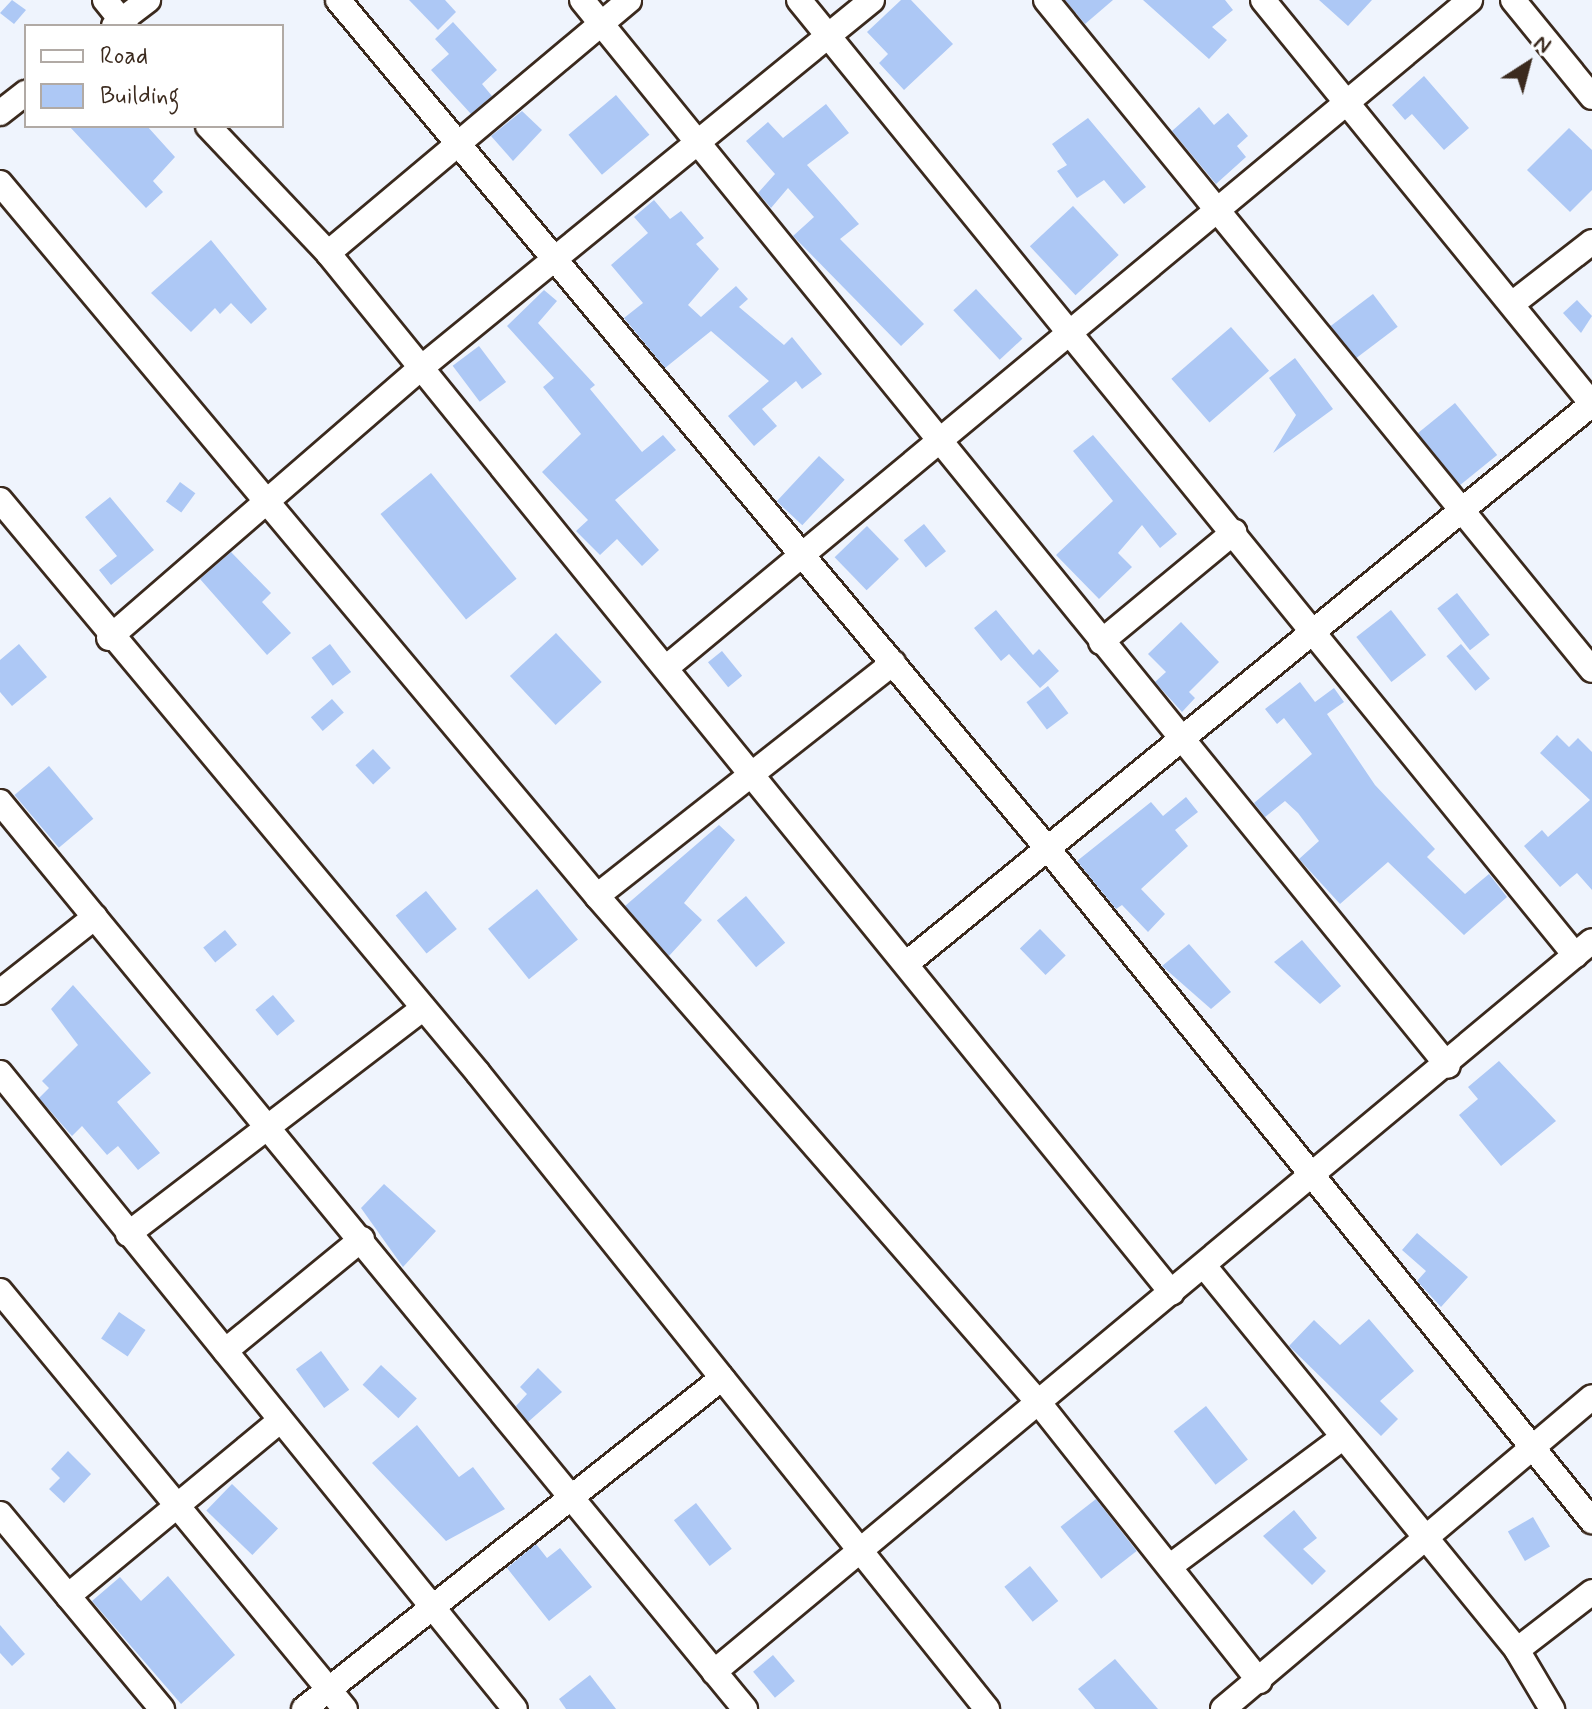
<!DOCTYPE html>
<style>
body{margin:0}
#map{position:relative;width:1592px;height:1709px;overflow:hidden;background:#eff4fd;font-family:Mynerve,sans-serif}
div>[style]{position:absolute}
.building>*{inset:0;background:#adc8f5;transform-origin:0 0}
.roads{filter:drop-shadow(2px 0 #3b2a1e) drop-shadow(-2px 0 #3b2a1e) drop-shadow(0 2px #3b2a1e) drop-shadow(0 -2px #3b2a1e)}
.street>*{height:24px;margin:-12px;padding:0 12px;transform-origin:12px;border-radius:12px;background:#fff}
span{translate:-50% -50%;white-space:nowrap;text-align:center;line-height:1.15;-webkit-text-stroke:6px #fff;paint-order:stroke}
.legend{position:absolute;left:24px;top:24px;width:260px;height:104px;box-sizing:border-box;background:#fff;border:2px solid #b1aaa5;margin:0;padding:10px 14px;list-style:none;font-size:24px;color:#3b2a1e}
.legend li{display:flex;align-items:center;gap:16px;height:40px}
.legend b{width:40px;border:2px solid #b1aaa5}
.north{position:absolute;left:1488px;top:24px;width:80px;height:80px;-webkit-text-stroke:6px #fff;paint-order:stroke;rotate:36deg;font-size:22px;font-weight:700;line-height:32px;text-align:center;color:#3b2a1e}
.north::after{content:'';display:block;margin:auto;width:28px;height:36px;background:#3b2a1e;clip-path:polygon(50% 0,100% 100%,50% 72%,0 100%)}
</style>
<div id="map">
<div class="building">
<i style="clip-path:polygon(12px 0,26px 10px,14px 24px,0 13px)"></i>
<i style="clip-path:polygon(409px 0,445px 0,456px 12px,438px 30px)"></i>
<i style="clip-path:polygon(901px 0,911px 0,953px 44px,904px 90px,879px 63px,888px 54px,867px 32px)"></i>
<i style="clip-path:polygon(1065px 0,1113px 0,1085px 24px)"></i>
<i style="clip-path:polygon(1143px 0,1225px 0,1233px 10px,1212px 27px,1227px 40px,1209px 59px)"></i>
<i style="clip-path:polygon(1319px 0,1372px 0,1348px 26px)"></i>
<i style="clip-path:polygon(453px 22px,497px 70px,482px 84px,492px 96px,471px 114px,431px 70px,449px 54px,435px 39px)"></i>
<i style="clip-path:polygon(1424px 76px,1469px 128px,1444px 150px,1412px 114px,1405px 120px,1392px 105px)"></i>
<i style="left:616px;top:95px;width:52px;height:62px;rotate:50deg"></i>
<i style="clip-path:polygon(826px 104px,849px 133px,807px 165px,859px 224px,840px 239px,924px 324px,901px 346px,793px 236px,814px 217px,788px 188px,771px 208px,758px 193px,775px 174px,746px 141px,768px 122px,783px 138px)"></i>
<i style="clip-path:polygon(1199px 107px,1214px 125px,1228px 113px,1248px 136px,1237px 146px,1246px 157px,1216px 184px,1172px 131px)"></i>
<i style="clip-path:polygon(522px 111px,542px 130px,513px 161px,491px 136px)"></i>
<i style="clip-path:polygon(1088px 118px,1146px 187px,1124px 204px,1104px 180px,1077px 198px,1057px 171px,1067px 165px,1052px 144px)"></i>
<i style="clip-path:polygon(69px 126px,147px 126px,175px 157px,153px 181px,163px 192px,146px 208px)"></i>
<i style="clip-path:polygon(1569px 128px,1592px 150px,1592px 190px,1570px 212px,1527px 170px)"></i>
<i style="clip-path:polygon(654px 200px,670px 219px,681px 211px,704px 238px,696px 244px,719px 269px,688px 305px,701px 317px,736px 286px,748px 299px,739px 307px,784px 345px,792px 337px,822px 374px,802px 389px,796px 381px,762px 409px,777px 426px,754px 446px,728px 416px,769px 381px,711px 331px,665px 368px,624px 318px,643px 303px,611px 265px,648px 233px,634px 217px)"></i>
<i style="left:1073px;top:206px;width:67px;height:59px;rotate:47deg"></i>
<i style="clip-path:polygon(211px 240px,267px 309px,251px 324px,231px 303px,220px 314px,215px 308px,191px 332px,151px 293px)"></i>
<i style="left:976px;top:289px;width:68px;height:31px;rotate:47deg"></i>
<i style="clip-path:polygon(544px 290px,557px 301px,538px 323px,595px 385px,590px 389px,642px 452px,663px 435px,676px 450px,615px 500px,659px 550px,642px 566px,617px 539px,600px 555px,576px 531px,588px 520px,542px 472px,581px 434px,543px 387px,554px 378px,507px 326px)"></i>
<i style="left:1373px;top:294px;width:41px;height:53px;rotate:53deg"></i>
<i style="clip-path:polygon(1577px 300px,1592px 316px,1581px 333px,1563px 313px)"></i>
<i style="left:1231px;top:327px;width:58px;height:79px;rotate:49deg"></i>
<i style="left:479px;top:346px;width:45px;height:33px;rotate:53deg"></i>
<i style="clip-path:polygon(1295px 358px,1333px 409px,1273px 453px,1296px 415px,1269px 378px)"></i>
<i style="left:1455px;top:403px;width:67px;height:48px;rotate:51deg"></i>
<i style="clip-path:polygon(1093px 435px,1177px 534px,1160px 548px,1142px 525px,1118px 553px,1132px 567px,1099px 599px,1056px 555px,1113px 501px,1073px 451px)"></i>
<i style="left:819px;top:456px;width:35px;height:62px;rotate:43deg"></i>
<i style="left:431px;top:473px;width:136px;height:65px;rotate:51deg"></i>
<i style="left:180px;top:482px;width:19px;height:24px;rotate:36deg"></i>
<i style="clip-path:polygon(110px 497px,154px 550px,111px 585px,99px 570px,117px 556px,85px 517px)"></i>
<i style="left:924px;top:524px;width:35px;height:26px;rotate:51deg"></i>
<i style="left:867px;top:526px;width:46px;height:45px;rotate:46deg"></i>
<i style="clip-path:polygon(231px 552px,271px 593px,262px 602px,291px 633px,267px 655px,200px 579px)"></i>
<i style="left:1457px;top:593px;width:53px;height:25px;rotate:52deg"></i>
<i style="clip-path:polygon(996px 610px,1033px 655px,1039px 649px,1059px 671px,1040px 688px,1009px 654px,1001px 661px,974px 628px)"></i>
<i style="left:1391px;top:610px;width:57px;height:44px;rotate:52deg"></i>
<i style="clip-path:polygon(1181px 622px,1219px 662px,1189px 692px,1195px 698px,1182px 712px,1155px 682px,1166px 672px,1148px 654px)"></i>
<i style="left:556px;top:633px;width:67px;height:63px;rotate:47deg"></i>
<i style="clip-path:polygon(19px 644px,47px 677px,12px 706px,0 692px,0 660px)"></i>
<i style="left:330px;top:644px;width:35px;height:23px;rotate:53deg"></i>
<i style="left:1461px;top:644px;width:45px;height:19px;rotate:50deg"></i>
<i style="left:722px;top:651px;width:32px;height:18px;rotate:51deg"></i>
<i style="clip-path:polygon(1300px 682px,1315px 702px,1334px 688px,1344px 702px,1327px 714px,1375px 785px,1435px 849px,1427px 857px,1465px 894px,1489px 874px,1507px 897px,1464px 935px,1388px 862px,1340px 904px,1299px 859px,1319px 841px,1298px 813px,1285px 801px,1265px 817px,1254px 803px,1312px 754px,1284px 718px,1277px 724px,1265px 709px)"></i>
<i style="left:1048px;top:686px;width:34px;height:27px;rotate:53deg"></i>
<i style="left:332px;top:699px;width:18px;height:28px;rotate:49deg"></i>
<i style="clip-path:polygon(1557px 735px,1569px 747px,1578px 738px,1592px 752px,1592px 890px,1577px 873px,1560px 887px,1524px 846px,1542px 830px,1548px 837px,1590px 800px,1540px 753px)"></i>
<i style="left:373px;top:749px;width:26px;height:24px;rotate:47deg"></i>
<i style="left:49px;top:766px;width:69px;height:45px;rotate:50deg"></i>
<i style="clip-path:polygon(1186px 797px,1198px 812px,1175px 830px,1188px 846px,1141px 889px,1165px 914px,1148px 932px,1122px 905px,1116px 909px,1077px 861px,1151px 802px,1163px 816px)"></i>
<i style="clip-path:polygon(719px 825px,735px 840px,684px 903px,702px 920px,669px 956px,625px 906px)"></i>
<i style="left:537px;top:889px;width:65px;height:63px;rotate:51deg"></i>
<i style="left:426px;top:891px;width:49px;height:39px;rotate:51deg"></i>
<i style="left:746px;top:896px;width:61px;height:38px;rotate:50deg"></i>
<i style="left:1040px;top:929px;width:37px;height:28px;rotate:46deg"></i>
<i style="left:225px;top:930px;width:19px;height:28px;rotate:51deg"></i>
<i style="clip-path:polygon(1302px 940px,1341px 986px,1320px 1004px,1274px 962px)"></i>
<i style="clip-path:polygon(1189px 944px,1231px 992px,1211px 1009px,1162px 966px)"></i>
<i style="clip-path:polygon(73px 985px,151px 1073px,117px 1102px,160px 1153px,138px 1170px,118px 1146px,107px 1155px,82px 1126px,72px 1136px,39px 1098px,49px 1088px,42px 1081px,78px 1045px,51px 1009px)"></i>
<i style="left:273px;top:995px;width:34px;height:23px;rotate:50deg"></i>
<i style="clip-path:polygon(1499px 1061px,1556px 1121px,1501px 1166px,1459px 1115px,1478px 1099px,1468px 1087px)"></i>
<i style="clip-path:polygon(384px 1184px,436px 1231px,403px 1267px,361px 1208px)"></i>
<i style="clip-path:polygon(1417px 1233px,1468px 1277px,1441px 1307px,1417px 1281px,1426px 1271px,1402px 1250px)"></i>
<i style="left:119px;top:1312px;width:32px;height:32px;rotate:34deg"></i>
<i style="clip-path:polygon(1369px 1319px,1414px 1371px,1380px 1401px,1398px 1419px,1381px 1436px,1289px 1346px,1314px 1320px,1340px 1345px)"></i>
<i style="left:321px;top:1351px;width:48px;height:31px;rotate:54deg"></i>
<i style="left:381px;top:1365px;width:49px;height:27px;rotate:43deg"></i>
<i style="clip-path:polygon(538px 1368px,562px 1392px,528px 1422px,516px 1406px,527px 1394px,520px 1387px)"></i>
<i style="left:1206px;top:1406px;width:68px;height:41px;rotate:52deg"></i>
<i style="clip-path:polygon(417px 1425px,459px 1477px,473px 1467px,505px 1509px,446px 1541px,372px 1463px)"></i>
<i style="clip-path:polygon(68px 1451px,91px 1474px,64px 1503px,49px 1489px,60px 1478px,51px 1469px)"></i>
<i style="left:232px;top:1484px;width:64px;height:37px;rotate:44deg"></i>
<i style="left:1096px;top:1499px;width:66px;height:45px;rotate:52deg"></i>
<i style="left:696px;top:1503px;width:58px;height:28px;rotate:52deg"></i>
<i style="clip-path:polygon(1294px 1510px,1317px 1538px,1303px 1549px,1326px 1571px,1312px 1585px,1263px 1536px)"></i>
<i style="left:1533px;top:1517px;width:34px;height:29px;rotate:60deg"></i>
<i style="clip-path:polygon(536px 1544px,547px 1558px,560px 1548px,592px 1587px,549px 1621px,507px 1568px)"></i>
<i style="left:1030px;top:1566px;width:45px;height:33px;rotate:51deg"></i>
<i style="clip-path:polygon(168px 1576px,235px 1655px,181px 1704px,92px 1601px,120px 1577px,141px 1601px)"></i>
<i style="clip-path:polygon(0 1625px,25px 1654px,12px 1666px,0 1653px)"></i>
<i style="left:773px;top:1655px;width:34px;height:26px;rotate:50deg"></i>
<i style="clip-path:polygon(1115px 1659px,1158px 1709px,1095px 1709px,1078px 1689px)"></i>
<i style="clip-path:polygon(590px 1675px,616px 1709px,566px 1709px,559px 1699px)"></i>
</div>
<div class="roads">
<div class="street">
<i style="left:105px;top:0;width:33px;rotate:51deg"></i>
<i style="left:338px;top:0;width:1107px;rotate:50.1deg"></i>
<i style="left:1048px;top:849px;width:865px;rotate:51.01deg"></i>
<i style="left:582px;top:0;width:1373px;rotate:50.91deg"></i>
<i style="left:799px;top:0;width:1231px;rotate:50.9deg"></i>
<i style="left:1046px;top:0;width:864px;rotate:50.82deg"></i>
<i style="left:1263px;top:0;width:521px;rotate:50.84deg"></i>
<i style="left:1513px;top:0;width:125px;rotate:50.8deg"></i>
<i style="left:114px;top:26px;width:43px;rotate:-37.4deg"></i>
<i style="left:0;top:113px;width:33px;rotate:-38deg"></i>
<i style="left:208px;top:126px;width:175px;rotate:46.6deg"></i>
<i style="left:328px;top:253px;width:1339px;rotate:50.94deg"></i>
<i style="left:0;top:183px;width:930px;rotate:50.06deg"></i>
<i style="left:597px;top:896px;width:673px;rotate:48.92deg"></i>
<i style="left:1039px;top:1403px;width:355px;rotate:51.6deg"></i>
<i style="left:328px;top:253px;width:393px;rotate:-40deg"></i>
<i style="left:1512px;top:304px;width:101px;rotate:-37.8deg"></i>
<i style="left:0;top:500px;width:746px;rotate:50.16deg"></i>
<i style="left:478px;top:1073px;width:815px;rotate:51.33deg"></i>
<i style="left:109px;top:638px;width:413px;rotate:-40.9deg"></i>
<i style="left:421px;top:368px;width:582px;rotate:-39.21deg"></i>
<i style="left:1101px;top:642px;width:173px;rotate:-39.6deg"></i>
<i style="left:667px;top:667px;width:1044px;rotate:-39.71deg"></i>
<i style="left:0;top:802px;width:1174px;rotate:50.6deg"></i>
<i style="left:597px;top:896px;width:377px;rotate:-38.2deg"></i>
<i style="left:906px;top:964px;width:886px;rotate:-39.23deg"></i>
<i style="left:0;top:992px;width:121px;rotate:-38.3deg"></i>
<i style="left:0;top:1073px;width:818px;rotate:51deg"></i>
<i style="left:128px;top:1234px;width:372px;rotate:-37.4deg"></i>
<i style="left:1205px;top:1267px;width:494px;rotate:50.8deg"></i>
<i style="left:1517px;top:1650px;width:69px;rotate:59.3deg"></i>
<i style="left:0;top:1291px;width:542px;rotate:50.47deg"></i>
<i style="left:225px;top:1351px;width:177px;rotate:-39.3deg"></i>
<i style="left:0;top:1514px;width:254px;rotate:50.3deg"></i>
<i style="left:1173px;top:1564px;width:209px;rotate:-36.7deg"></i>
<i style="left:68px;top:1596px;width:276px;rotate:-39.6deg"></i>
<i style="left:1517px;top:1650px;width:95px;rotate:-37.7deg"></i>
<i style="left:714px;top:1672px;width:1142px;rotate:-39.78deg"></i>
<i style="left:304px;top:1709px;width:533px;rotate:-38.37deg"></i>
<i style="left:1223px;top:1709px;width:483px;rotate:-40.2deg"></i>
</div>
</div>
<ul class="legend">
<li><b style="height:10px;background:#fff"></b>Road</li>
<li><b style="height:22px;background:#adc8f5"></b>Building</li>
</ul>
<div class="north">N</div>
</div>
